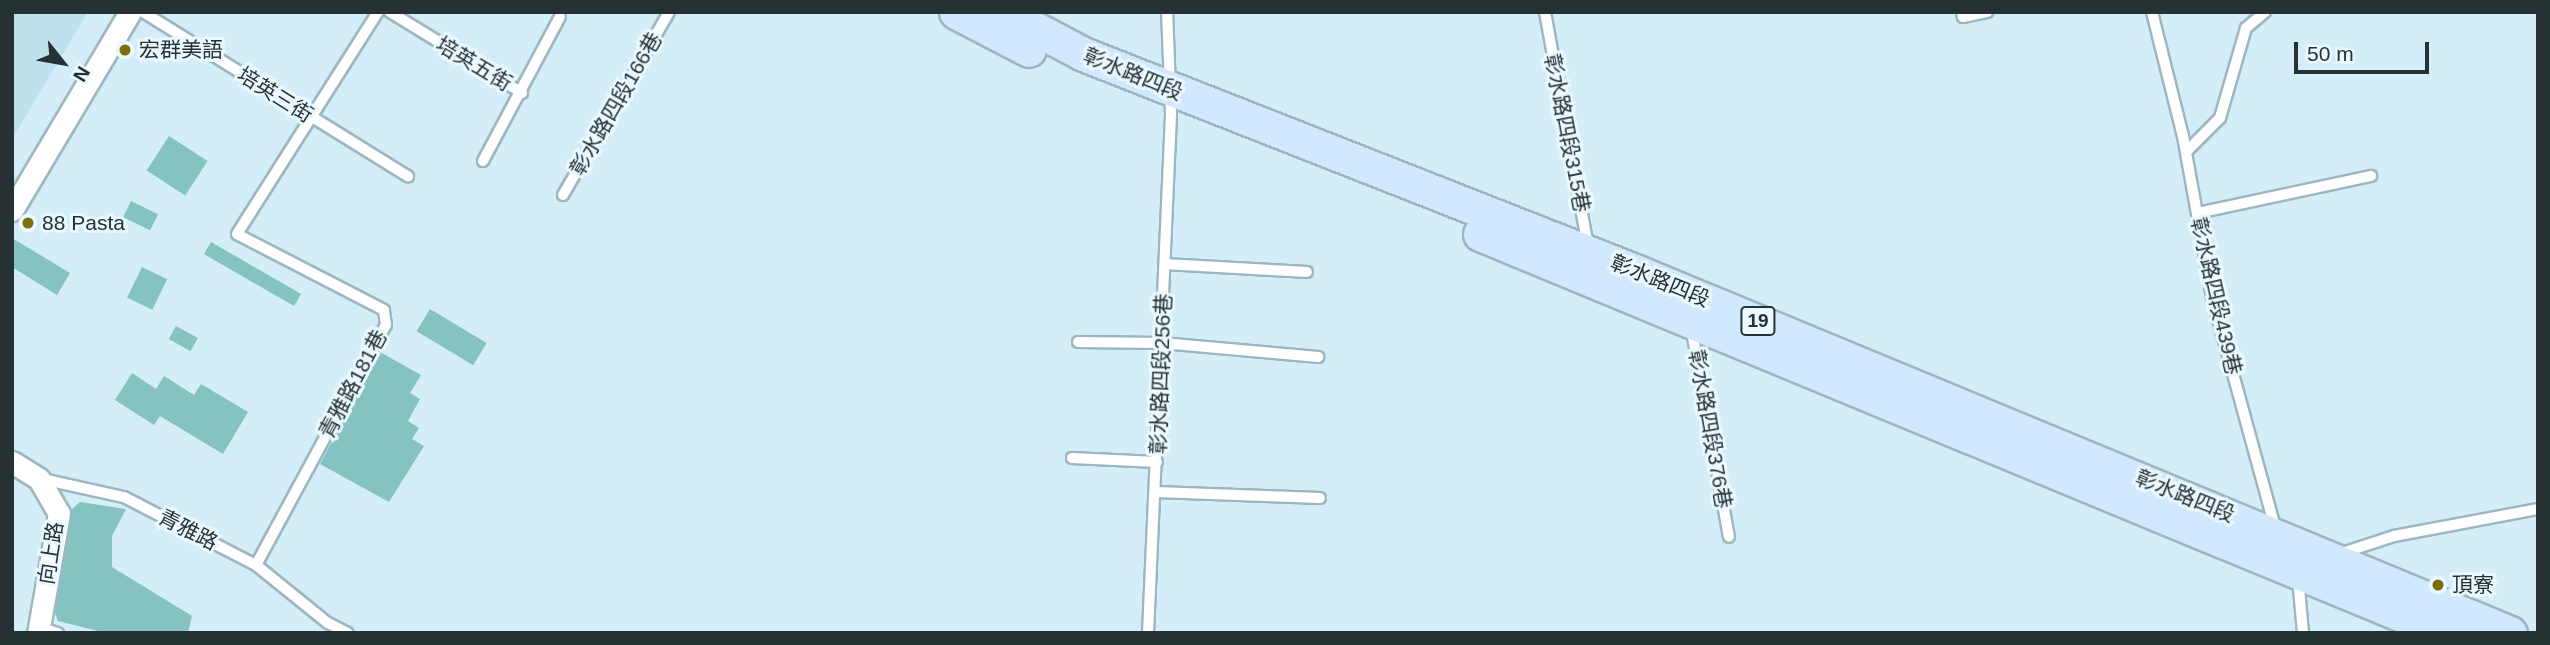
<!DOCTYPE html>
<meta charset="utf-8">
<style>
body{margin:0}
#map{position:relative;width:2550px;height:645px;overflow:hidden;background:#d3eef8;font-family:Helvetica,"Noto Sans TC",sans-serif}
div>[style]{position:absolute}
.built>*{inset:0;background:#bee2ed}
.building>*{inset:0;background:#85c2c2;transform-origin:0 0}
.roads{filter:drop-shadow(2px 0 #9db7c0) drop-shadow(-2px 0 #9db7c0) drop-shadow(0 2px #9db7c0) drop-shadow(0 -2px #9db7c0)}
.service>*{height:10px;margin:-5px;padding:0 5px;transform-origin:5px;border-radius:5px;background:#fff}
.minor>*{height:21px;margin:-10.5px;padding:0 10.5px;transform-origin:10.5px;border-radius:10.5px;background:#fff}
.primary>*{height:33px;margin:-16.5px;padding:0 16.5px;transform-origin:16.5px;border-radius:16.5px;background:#d0e9ff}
.dots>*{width:19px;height:19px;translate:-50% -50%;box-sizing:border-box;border:4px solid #e9f9ff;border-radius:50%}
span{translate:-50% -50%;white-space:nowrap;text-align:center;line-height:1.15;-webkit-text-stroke:6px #e9f9ff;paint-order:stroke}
.shield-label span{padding:2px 5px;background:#e9f9ff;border:2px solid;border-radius:5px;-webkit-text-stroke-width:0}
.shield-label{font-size:19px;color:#263134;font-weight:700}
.poi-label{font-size:21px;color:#263134}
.left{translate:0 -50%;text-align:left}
.street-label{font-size:21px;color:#263134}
.frame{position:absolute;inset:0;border:14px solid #263134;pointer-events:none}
.north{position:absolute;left:28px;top:28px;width:70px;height:70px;-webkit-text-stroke:5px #e9f9ff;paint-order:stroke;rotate:121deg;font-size:19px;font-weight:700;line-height:28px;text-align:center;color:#263134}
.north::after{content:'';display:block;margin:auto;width:24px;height:32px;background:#263134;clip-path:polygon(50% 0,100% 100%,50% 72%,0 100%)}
.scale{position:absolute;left:2294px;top:42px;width:135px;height:32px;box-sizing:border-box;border:4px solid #263134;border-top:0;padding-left:9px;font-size:21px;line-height:24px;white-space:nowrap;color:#263134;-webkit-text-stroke:5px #e9f9ff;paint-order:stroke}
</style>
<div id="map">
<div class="built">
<i style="clip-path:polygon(12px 12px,88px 12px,12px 139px)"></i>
</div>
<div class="building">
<i style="left:169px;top:136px;width:46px;height:41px;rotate:33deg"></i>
<i style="left:131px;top:201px;width:30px;height:18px;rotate:26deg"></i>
<i style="clip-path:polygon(12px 238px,70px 273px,57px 295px,12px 267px)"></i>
<i style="left:211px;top:242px;width:104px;height:14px;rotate:30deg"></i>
<i style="left:142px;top:267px;width:28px;height:34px;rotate:26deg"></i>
<i style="left:430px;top:309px;width:66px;height:26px;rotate:31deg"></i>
<i style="left:176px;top:326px;width:25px;height:15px;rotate:29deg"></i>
<i style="clip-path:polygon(380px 352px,421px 375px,410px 393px,420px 399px,408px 421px,419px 428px,412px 439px,424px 446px,389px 502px,320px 464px)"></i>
<i style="clip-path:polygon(132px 373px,156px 389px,164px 376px,194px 395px,201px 384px,248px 412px,223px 454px,160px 416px,154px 425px,115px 400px)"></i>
<i style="clip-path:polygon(80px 502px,126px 509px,112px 536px,112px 567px,192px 616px,188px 633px,106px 633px,58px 621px,55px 613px,71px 510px)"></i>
</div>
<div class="roads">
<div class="service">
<i style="left:143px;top:12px;width:312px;rotate:31.8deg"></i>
<i style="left:390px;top:12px;width:155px;rotate:31.5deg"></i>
<i style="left:1545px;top:12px;width:239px;rotate:79.6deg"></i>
<i style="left:1962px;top:12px;width:5px;rotate:79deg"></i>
<i style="left:1963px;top:17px;width:25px;rotate:-12deg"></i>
<i style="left:2152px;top:12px;width:128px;rotate:76deg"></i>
<i style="left:2183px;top:136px;width:164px;rotate:79.8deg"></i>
<i style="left:2212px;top:297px;width:239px;rotate:74.7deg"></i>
<i style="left:2186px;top:152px;width:48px;rotate:-45deg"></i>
<i style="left:2220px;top:118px;width:94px;rotate:-73.9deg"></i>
<i style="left:2246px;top:28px;width:25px;rotate:-40deg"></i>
<i style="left:483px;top:161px;width:163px;rotate:-61.9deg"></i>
<i style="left:563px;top:195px;width:211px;rotate:-59.9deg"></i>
<i style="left:2197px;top:213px;width:178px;rotate:-12deg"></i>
<i style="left:1165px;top:264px;width:142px;rotate:3.2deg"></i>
<i style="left:1691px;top:326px;width:214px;rotate:79.8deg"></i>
<i style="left:1078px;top:342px;width:84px;rotate:0.7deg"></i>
<i style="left:1162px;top:343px;width:157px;rotate:5.1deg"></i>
<i style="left:1072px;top:458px;width:85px;rotate:2.7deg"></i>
<i style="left:42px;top:479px;width:84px;rotate:12.4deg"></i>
<i style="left:124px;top:497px;width:148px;rotate:27.3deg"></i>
<i style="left:256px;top:565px;width:92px;rotate:38.9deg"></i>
<i style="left:328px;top:623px;width:22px;rotate:27deg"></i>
<i style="left:1156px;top:492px;width:164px;rotate:2.1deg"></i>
<i style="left:2339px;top:554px;width:58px;rotate:-18.1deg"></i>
<i style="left:2394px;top:536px;width:147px;rotate:-10.6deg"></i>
<i style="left:256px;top:565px;width:273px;rotate:-61.6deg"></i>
<i style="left:386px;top:325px;width:15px;rotate:-98deg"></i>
<i style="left:384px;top:310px;width:165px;rotate:-152.7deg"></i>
<i style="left:237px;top:234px;width:263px;rotate:-57.6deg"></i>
<i style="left:2298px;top:577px;width:56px;rotate:84.9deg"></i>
<i style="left:39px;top:627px;width:20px;rotate:18deg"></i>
<i style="left:1148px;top:633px;width:520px;rotate:-87.46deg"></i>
<i style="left:1171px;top:114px;width:102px;rotate:-92.2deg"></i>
</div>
<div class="minor">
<i style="left:12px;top:210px;width:230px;rotate:-59.2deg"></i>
<i style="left:12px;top:462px;width:32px;rotate:32deg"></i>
<i style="left:39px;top:479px;width:39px;rotate:60deg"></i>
<i style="left:59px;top:513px;width:122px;rotate:99.9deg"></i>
</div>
<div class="primary">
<i style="left:956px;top:12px;width:82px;rotate:27.5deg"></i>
<i style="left:1004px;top:12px;width:89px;rotate:28deg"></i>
<i style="left:1083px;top:54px;width:593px;rotate:21.46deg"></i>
<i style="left:1635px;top:271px;width:947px;rotate:22.48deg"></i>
<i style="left:1480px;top:234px;width:1044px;rotate:22.46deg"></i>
</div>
</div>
<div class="dots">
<i style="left:125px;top:50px;background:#7d6e0a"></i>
<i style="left:28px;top:223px;background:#7d6e0a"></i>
<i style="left:2438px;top:585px;background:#7d6e0a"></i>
</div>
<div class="shield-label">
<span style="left:1758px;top:321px">19</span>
</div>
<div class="poi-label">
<span class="left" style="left:139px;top:50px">宏群美語</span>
<span class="left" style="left:42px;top:223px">88 Pasta</span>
<span class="left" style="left:2452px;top:585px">頂寮</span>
</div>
<div class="street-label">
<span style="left:474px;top:64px;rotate:31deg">培英五街</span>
<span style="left:1133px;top:74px;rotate:22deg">彰水路四段</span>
<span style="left:275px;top:95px;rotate:32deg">培英三街</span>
<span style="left:616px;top:104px;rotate:-60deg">彰水路四段166巷</span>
<span style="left:1567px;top:133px;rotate:79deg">彰水路四段315巷</span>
<span style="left:1660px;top:281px;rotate:22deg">彰水路四段</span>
<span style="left:2216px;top:296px;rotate:77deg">彰水路四段439巷</span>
<span style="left:1161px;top:374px;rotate:-88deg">彰水路四段256巷</span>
<span style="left:353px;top:384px;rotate:-62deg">青雅路181巷</span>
<span style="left:1710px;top:429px;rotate:80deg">彰水路四段376巷</span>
<span style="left:2185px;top:496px;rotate:22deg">彰水路四段</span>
<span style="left:188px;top:530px;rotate:27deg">青雅路</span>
<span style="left:51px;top:553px;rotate:-81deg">向上路</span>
</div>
<div class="frame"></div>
<div class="north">N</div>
<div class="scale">50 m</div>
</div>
